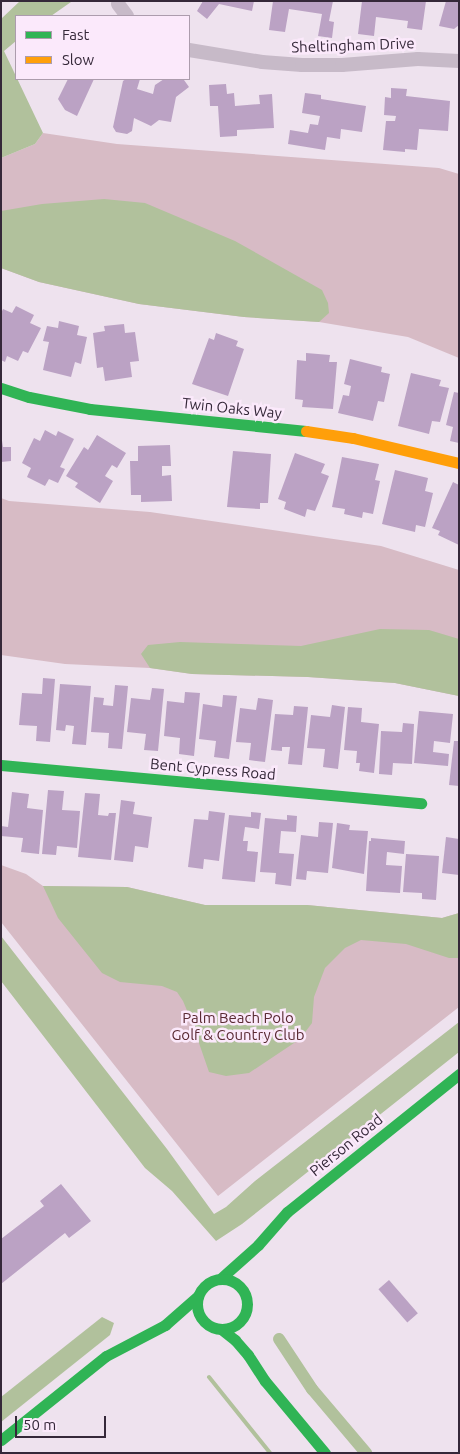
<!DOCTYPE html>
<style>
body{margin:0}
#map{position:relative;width:460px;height:1454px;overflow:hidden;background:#eee2ee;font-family:Ubuntu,sans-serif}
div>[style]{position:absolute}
.green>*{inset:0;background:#d7bbc5}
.water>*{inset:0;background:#b1c19c}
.stream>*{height:4px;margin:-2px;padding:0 2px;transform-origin:2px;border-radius:2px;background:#b1c19c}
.canal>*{height:12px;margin:-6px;padding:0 6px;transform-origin:6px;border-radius:6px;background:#b1c19c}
.building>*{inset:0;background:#bba2c4;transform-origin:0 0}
.street>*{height:14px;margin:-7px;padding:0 7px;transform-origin:7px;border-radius:7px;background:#c7bac8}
.fast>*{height:11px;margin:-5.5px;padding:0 5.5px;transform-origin:5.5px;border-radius:5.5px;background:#30b455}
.fast>.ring{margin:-5.5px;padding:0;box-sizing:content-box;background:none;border:11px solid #30b455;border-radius:50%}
.slow>*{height:11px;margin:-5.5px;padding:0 5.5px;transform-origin:5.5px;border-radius:5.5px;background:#ff9f0a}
span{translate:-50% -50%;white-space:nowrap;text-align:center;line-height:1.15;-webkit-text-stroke:5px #fbe9fb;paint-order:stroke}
.street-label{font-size:15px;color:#352839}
.park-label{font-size:15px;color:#5a2a33}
.frame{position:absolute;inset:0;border:2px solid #352839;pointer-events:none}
.legend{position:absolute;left:15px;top:15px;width:175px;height:65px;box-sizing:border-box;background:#fbe9fb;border:1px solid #ac9cad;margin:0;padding:6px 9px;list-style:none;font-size:15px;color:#352839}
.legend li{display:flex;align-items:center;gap:10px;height:25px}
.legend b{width:25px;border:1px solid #ac9cad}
.scale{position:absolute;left:15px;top:1416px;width:91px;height:22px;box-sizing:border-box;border:2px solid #352839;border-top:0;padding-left:6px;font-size:15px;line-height:18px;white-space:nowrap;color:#352839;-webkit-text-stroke:4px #fbe9fb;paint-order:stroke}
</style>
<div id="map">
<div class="green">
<i style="clip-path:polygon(43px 133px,117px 144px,439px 168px,459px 174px,459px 358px,408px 337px,319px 322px,244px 317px,139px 304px,39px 282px,1px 268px,1px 158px,35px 144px)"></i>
<i style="clip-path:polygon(1px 498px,9px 501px,150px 512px,381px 546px,459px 570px,459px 696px,395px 683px,308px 677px,192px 674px,150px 668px,65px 664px,1px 655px)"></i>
<i style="clip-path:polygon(1px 865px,26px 874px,43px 886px,127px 887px,205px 905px,307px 905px,442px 918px,459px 913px,459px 1007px,218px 1196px,1px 922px)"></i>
</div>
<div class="water">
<i style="clip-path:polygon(20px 1px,71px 2px,51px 16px,16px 16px,16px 41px,4px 51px,43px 133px,35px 144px,1px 158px,1px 19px)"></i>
<i style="clip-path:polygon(104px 199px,145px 203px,235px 241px,322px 290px,328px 303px,329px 313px,319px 322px,244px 317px,139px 304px,39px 282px,1px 268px,1px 211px,42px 204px)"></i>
<i style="clip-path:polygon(380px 629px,429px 630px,459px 639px,459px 696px,395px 683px,308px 677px,192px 674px,150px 668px,141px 654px,148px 645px,180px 642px,301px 646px)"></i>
<i style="clip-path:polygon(43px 886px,127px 887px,205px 905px,307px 905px,442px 918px,459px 913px,459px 958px,449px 958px,406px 944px,361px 940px,345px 948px,325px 968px,314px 997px,312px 1023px,300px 1039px,249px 1073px,226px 1076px,209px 1072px,191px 1020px,183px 1001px,177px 992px,162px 986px,120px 982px,102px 973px,58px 918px)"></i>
<i style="clip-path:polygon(1px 936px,167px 1149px,214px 1214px,226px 1207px,255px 1181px,459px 1022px,459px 1052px,242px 1224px,216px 1241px,172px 1191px,145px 1168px,1px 981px)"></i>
<i style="clip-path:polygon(102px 1317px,114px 1323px,110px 1335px,1px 1422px,1px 1397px)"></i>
</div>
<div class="stream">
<i style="left:209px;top:1377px;width:97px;rotate:51.2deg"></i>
</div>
<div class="canal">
<i style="left:279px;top:1339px;width:60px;rotate:56.6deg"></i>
<i style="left:312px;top:1389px;width:84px;rotate:49.8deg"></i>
</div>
<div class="building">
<i style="clip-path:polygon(203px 1px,254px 1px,252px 11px,219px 4px,207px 19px,197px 11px)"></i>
<i style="clip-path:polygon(273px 1px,333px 1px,329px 21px,334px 22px,332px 38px,318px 36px,322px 14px,289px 9px,285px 32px,269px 30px)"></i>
<i style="clip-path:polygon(362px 1px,426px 1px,422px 30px,407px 28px,408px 21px,376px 17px,374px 36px,358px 34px)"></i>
<i style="clip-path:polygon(446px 1px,459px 1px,459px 25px,454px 29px,439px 26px)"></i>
<i style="clip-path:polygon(68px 79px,94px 79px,77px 116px,65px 110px,58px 99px)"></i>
<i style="clip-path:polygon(126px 79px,140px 79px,137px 89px,153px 94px,155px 85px,164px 79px,184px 80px,189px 87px,176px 97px,171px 122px,159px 120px,151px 126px,134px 118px,132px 131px,127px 134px,116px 132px,113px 127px,123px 81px)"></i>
<i style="clip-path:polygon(226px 84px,227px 94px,234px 93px,235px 106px,260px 104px,259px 95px,272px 94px,274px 128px,237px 130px,237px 136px,220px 137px,218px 106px,210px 106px,209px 85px)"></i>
<i style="clip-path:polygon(391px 88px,407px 89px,406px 96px,450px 101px,448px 131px,419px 129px,417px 150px,405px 149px,405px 152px,383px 150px,386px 121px,395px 121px,396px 116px,384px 115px,385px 97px,391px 98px)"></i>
<i style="clip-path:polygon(305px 93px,321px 95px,321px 99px,366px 106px,362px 132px,341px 129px,340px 139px,327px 137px,325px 150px,288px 144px,290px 130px,308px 133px,310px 124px,318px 125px,320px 116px,302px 113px)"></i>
<i style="clip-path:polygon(16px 306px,34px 315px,30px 323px,41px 328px,28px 353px,23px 351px,18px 361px,7px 356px,5px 362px,1px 360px,1px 313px,3px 309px,12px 313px)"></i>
<i style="clip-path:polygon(59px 321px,79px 326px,77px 335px,87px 337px,81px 364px,75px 362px,71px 377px,43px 370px,49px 342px,43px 341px,47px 326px,58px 328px)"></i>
<i style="clip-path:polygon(124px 324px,125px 333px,135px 332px,139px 361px,130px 362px,132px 377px,105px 381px,103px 367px,97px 368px,93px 333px,105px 331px,104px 326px)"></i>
<i style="clip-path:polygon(216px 333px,238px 341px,236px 346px,244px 349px,228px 396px,192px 384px,209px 338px,214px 340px)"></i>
<i style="clip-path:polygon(306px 353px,330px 355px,329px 362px,337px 362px,333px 409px,302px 407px,303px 400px,295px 399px,297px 360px,306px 361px)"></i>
<i style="clip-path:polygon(350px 359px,382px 367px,381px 372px,390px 374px,384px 402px,378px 401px,373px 421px,338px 413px,343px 395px,349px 396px,351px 386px,344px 384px)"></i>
<i style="clip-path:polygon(411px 373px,441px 380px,439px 386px,449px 388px,440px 422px,432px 421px,429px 434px,398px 426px)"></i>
<i style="clip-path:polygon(454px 392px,459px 393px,459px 443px,450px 441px,453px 427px,446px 425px)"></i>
<i style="clip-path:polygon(45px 430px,56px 436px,58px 431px,74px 439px,60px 467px,65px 469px,58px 483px,49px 479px,45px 486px,27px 477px,31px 468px,22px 463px,34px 438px,40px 441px)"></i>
<i style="clip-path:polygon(1px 434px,3px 447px,11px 447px,11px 461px,1px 462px)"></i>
<i style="clip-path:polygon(97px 435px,126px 453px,117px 468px,112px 465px,105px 476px,113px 481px,100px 503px,75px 487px,78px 483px,66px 476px,84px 447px,88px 450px)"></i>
<i style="clip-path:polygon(170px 445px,171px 466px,162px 466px,162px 476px,171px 475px,172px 501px,141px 502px,141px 495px,131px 495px,130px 461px,138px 461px,138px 446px)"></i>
<i style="clip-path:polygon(233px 451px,271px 454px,268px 503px,260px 503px,260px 509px,227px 507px)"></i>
<i style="clip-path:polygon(295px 453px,325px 464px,321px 473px,329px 476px,315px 511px,307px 509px,305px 517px,284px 509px,286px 502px,278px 499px)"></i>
<i style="clip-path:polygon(342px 457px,379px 464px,375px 480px,380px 481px,373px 514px,363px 512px,362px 518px,344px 514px,345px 509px,332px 507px)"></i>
<i style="clip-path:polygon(395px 470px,428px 478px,425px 491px,433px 493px,425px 527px,416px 525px,415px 532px,382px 524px)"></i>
<i style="clip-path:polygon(453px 482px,459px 485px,459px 545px,438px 535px,440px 531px,432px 528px)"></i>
<i style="clip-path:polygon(43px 678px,55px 679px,50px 742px,36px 741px,37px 726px,19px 725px,22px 693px,42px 694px)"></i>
<i style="clip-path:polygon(60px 684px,91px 686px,86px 745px,72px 744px,74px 726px,66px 725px,65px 731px,56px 730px)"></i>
<i style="clip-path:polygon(115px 685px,128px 686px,122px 749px,108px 748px,109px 733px,91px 732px,94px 697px,104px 698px,103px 705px,113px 706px)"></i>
<i style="clip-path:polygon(152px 688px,164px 689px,158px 751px,144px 750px,146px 734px,127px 732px,131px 698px,150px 700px)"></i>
<i style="clip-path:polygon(185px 692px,200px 693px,194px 756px,179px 754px,180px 738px,164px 736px,167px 701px,184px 703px)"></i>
<i style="clip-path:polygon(223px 695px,237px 696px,229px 759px,214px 757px,216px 741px,199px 739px,203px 704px,222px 707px)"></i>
<i style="clip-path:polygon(258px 698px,273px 700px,265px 762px,249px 760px,251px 743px,236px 742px,240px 708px,256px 710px)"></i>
<i style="clip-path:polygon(332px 705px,345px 707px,338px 769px,323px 767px,325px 749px,307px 748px,311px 715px,330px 717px)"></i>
<i style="clip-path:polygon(294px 706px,308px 707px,302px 765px,288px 764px,290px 747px,282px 747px,282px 751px,271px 750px,275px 714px,293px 715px)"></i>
<i style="clip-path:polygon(348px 707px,362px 708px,361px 722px,379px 724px,374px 773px,359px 771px,360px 763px,356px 763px,357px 751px,344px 750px)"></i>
<i style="clip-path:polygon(419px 711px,453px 714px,450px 743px,434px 741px,433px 752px,449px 754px,448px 766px,414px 763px)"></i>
<i style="clip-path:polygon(403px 723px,414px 724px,412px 764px,393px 763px,392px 775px,379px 774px,381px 731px,402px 732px)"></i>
<i style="clip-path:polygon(454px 741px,459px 741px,459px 786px,449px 785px)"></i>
<i style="clip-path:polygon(48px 790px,64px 791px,62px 810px,80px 811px,77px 848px,57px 846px,56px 855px,42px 854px)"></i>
<i style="clip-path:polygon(12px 792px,29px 794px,27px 808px,43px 810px,39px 854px,21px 852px,23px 838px,1px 836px,1px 826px,8px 827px)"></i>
<i style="clip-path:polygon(85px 793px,100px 794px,98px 815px,108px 816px,109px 813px,116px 813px,111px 860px,78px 857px)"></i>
<i style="clip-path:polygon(121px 800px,135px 802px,133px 814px,152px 817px,148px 848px,135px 846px,133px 862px,114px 860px)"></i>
<i style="clip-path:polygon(209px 811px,225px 813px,219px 861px,204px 859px,203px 869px,188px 867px,194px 819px,208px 820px)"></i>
<i style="clip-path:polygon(251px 812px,261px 813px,259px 829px,245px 827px,243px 841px,248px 841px,247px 851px,258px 852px,255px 882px,222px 879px,229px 815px,251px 817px)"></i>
<i style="clip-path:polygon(287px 815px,297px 816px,296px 832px,281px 831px,279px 853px,294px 854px,291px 886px,275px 884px,276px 873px,260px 872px,265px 818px,287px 820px)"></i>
<i style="clip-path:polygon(319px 822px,333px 823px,328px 873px,307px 871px,306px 880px,296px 879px,301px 835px,318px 837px)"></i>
<i style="clip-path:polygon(337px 823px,350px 825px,349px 830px,368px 831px,364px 874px,332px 868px)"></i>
<i style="clip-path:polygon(446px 837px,459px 839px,459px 875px,442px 873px)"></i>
<i style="clip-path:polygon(371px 838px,405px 841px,404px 854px,387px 852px,386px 865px,402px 866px,400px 893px,366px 891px,369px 841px,371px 841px)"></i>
<i style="clip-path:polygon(406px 854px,439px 856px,436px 900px,422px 899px,422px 893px,403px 892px)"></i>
<i style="clip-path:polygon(61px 1184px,91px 1221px,69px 1238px,65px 1233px,1px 1284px,1px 1239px,44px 1206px,40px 1201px)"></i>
<i style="left:389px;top:1280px;width:44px;height:14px;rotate:49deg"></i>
</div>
<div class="street">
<i style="left:118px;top:4px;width:15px;rotate:53deg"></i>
<i style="left:189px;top:50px;width:74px;rotate:9.3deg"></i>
<i style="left:262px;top:62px;width:40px;rotate:4.3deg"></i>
<i style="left:302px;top:65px;width:40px"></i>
<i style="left:342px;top:65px;width:76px;rotate:-4.5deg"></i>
<i style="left:418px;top:59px;width:41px;rotate:2.8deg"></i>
</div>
<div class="fast">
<i style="left:1px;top:388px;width:29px;rotate:18deg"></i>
<i style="left:29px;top:397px;width:62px;rotate:11.1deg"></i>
<i style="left:90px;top:409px;width:217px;rotate:5.8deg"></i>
<i style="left:1px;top:765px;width:422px;rotate:5.2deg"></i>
<i style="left:220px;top:1279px;width:51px;rotate:-41.8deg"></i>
<i style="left:258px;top:1245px;width:44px;rotate:-48.7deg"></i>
<i style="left:287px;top:1212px;width:221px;rotate:-38.7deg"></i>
<i class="ring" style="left:197px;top:1279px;width:39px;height:39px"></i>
<i style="left:221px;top:1329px;width:18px;rotate:38deg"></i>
<i style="left:235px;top:1340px;width:20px;rotate:49deg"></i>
<i style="left:248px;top:1355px;width:31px;rotate:57deg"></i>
<i style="left:265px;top:1381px;width:94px;rotate:50.2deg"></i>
<i style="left:1px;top:1440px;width:134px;rotate:-38.7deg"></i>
<i style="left:106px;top:1356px;width:67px;rotate:-27.7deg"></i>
<i style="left:165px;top:1325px;width:44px;rotate:-41.3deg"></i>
</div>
<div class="slow">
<i style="left:306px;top:431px;width:48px;rotate:8.5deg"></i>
<i style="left:353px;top:438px;width:109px;rotate:13.3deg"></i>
</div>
<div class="street-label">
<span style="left:353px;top:45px;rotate:-2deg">Sheltingham Drive</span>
<span style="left:232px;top:408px;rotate:6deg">Twin Oaks Way</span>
<span style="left:213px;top:769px;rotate:5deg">Bent Cypress Road</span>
<span style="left:346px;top:1145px;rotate:-39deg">Pierson Road</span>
</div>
<div class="park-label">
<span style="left:238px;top:1026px">Palm Beach Polo<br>Golf &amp; Country Club</span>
</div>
<div class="frame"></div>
<ul class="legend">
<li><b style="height:6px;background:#30b455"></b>Fast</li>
<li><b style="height:6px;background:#ff9f0a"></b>Slow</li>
</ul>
<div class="scale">50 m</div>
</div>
